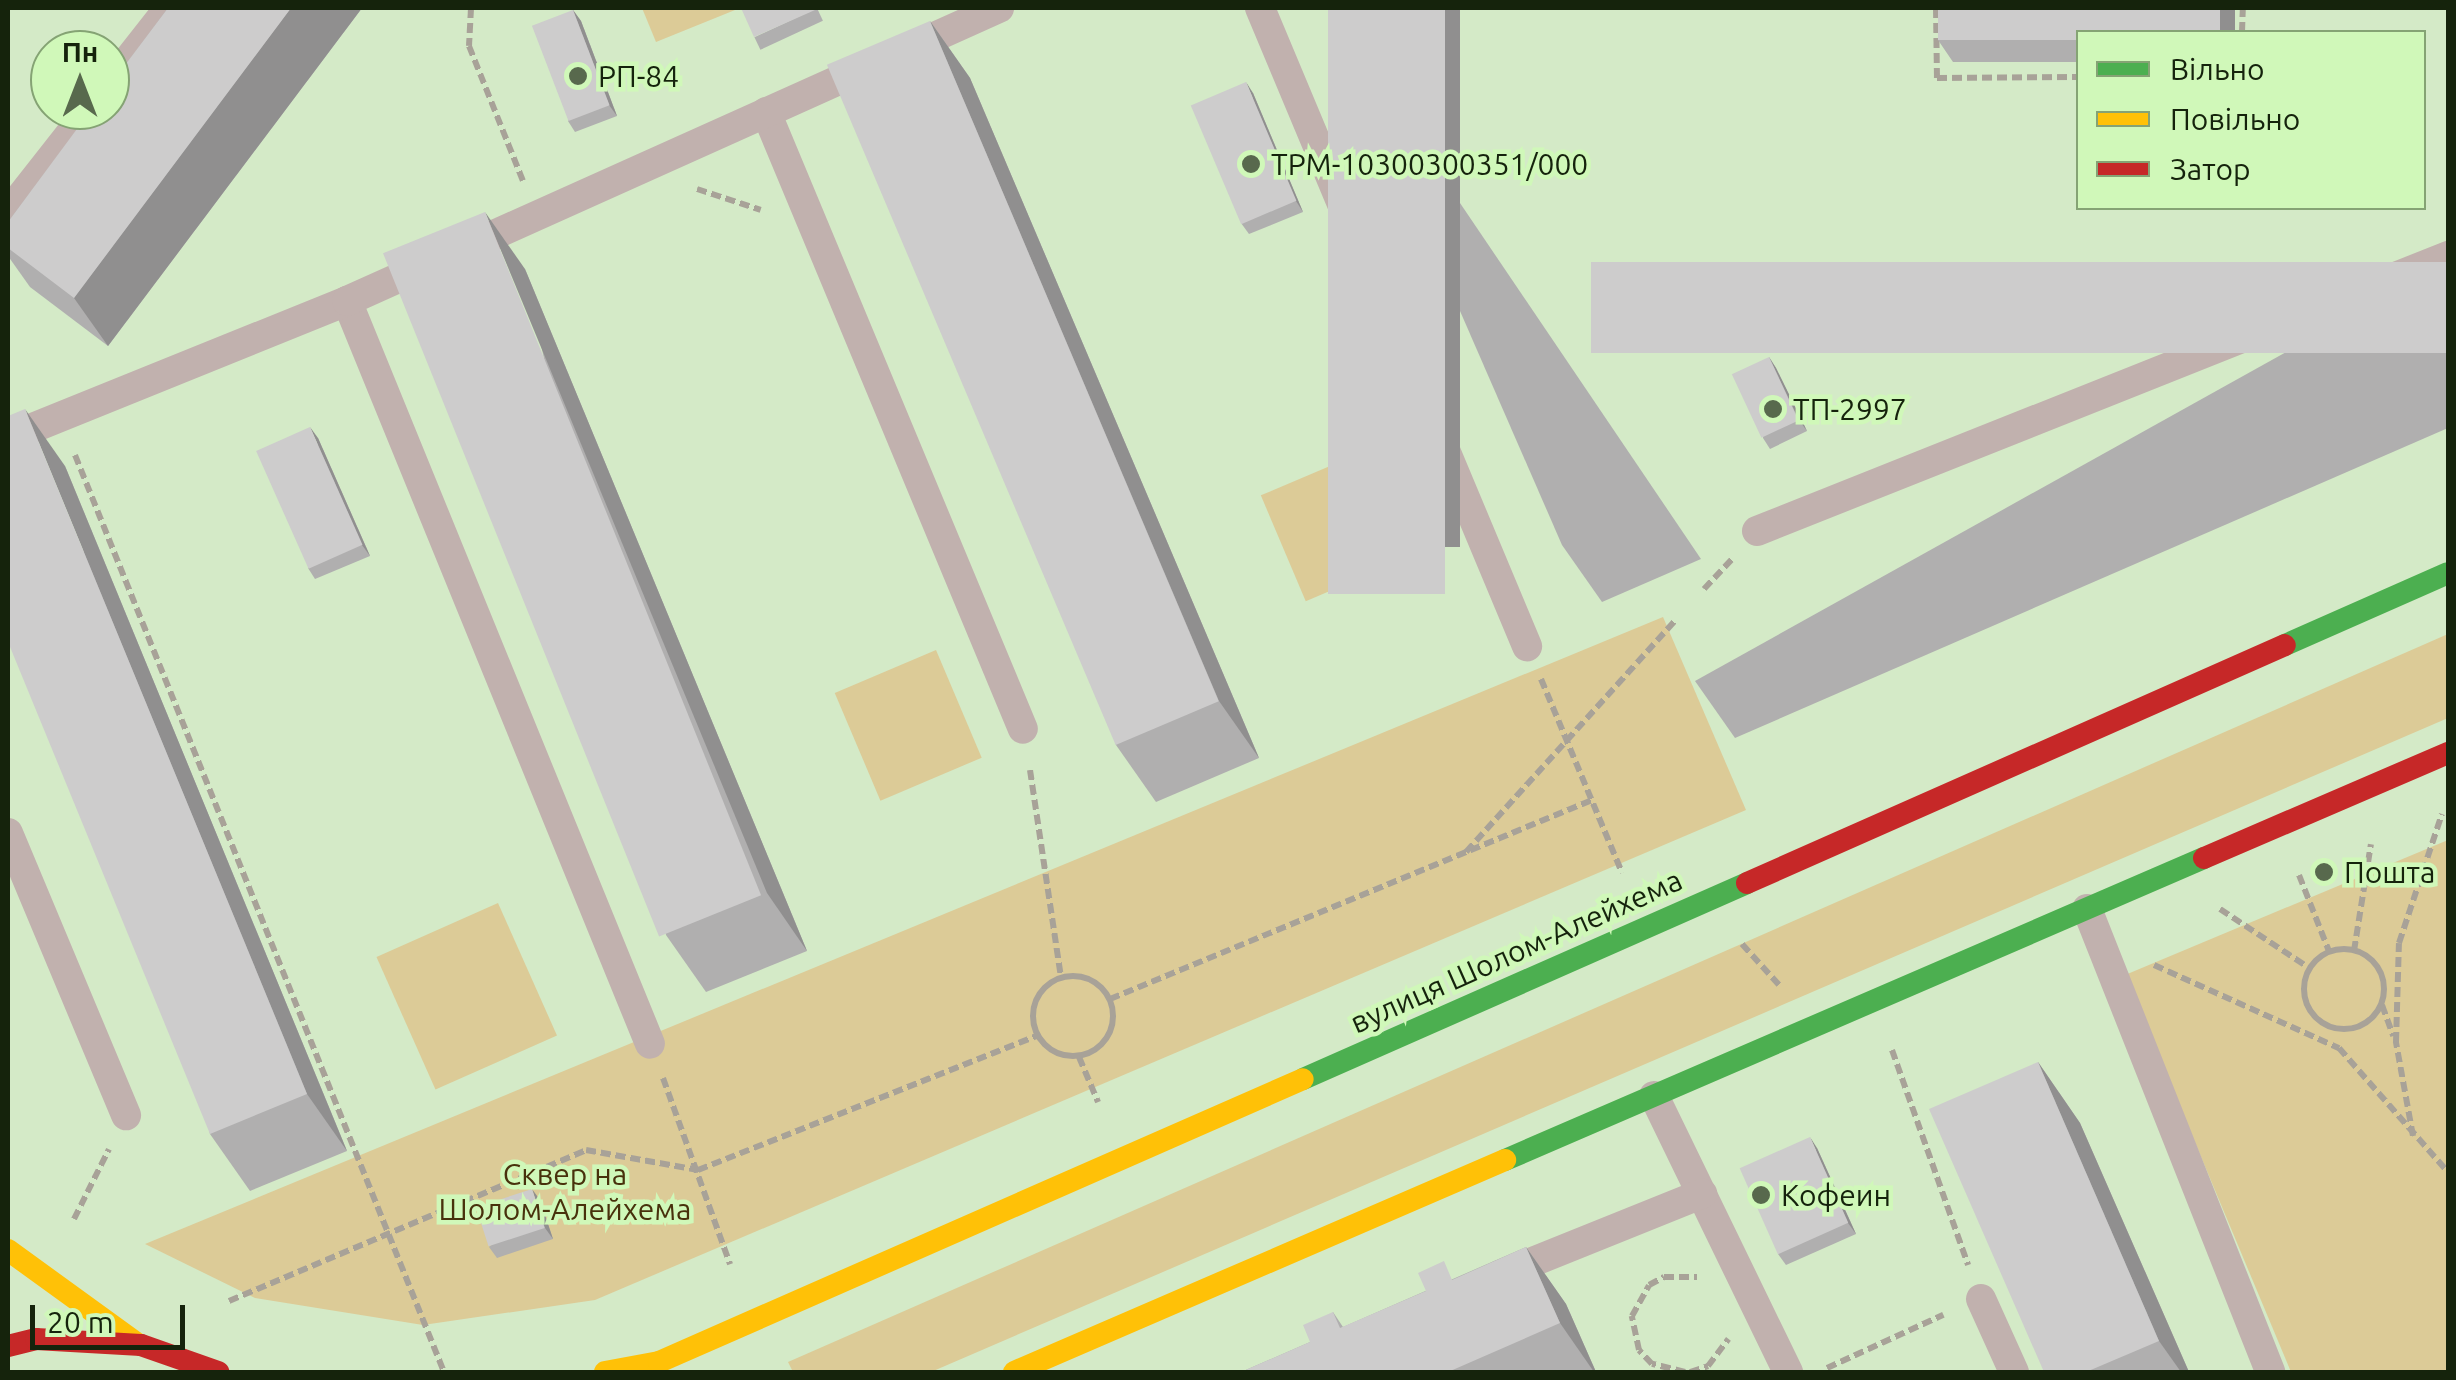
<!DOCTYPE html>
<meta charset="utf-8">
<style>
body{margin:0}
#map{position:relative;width:2456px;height:1380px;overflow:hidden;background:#d4eac7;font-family:Ubuntu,sans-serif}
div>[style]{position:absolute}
.green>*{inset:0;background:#dccb97;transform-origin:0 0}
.path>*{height:6px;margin-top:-3px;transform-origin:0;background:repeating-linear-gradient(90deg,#a8a298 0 10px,transparent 0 15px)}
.path>.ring{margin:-3px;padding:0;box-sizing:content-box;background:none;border:6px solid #a8a298;border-radius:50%}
.lane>*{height:30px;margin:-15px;padding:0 15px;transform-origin:15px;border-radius:15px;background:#c1b1ae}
.fast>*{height:22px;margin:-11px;padding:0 11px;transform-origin:11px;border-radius:11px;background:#4caf50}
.slow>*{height:22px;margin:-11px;padding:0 11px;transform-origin:11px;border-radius:11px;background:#ffc107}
.jam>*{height:22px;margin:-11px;padding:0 11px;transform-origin:11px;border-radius:11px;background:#c62828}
.wall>*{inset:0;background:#b0afaf;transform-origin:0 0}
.shaded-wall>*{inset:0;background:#908f8f;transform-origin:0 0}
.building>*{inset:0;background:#cdcccc;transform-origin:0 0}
.dots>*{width:28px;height:28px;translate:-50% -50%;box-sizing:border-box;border:5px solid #d0f8b9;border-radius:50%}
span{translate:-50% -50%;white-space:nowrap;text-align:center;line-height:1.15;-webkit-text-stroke:9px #d0f8b9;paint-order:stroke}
.poi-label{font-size:30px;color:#15230c}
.left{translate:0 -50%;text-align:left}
.street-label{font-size:30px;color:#15230c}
.park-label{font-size:30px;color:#48310c}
.frame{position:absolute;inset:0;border:10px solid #15230c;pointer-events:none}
.legend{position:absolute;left:2076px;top:30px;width:350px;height:180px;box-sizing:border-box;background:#d0f8b9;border:2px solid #85a374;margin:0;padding:12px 18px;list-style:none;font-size:30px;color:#15230c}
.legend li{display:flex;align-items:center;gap:20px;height:50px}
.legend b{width:50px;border:2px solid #85a374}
.north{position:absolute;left:30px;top:30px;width:100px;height:100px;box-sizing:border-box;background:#d0f8b9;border:2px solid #85a374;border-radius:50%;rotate:0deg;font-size:28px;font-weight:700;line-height:40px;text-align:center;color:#15230c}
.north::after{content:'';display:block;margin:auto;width:35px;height:45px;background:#58694d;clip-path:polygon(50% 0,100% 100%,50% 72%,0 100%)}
.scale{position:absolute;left:30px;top:1305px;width:155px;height:45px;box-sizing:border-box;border:5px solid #15230c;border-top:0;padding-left:12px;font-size:30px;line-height:35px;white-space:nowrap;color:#15230c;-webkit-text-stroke:8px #d0f8b9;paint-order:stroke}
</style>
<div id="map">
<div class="green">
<i style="clip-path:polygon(642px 8px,740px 8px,656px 42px)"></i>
<i style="left:1363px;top:452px;width:115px;height:111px;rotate:67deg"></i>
<i style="clip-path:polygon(1663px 617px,1746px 810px,595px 1300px,423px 1325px,255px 1298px,145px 1244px)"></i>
<i style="clip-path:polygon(2448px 634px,2448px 718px,931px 1372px,793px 1372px,788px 1362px)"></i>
<i style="left:936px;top:650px;width:117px;height:110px;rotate:67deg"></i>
<i style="clip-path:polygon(2448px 840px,2448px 1372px,2291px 1372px,2125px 975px)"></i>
<i style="left:498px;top:903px;width:145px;height:133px;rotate:66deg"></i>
</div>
<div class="path">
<i style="left:471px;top:8px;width:38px;rotate:93deg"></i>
<i style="left:469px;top:46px;width:145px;rotate:68.2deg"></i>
<i style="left:1936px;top:8px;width:70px;rotate:89.2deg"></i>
<i style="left:1937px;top:78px;width:141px;rotate:-0.4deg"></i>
<i style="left:2242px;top:32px;width:24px;rotate:-88deg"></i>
<i style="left:697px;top:189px;width:67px;rotate:18.2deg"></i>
<i style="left:75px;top:455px;width:988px;rotate:68.08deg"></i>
<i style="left:1704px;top:589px;width:42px;rotate:-46.9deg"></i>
<i style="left:1541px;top:679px;width:210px;rotate:67.3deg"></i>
<i style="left:1030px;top:770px;width:209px;rotate:81.5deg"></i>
<i style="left:1466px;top:852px;width:312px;rotate:-47.9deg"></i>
<i style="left:2299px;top:875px;width:82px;rotate:68.5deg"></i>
<i style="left:2220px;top:909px;width:107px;rotate:33.5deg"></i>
<i style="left:1742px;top:944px;width:55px;rotate:47.9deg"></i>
<i class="ring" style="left:2304px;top:949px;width:74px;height:74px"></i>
<i style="left:2354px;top:951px;width:108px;rotate:-81deg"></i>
<i style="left:2154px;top:965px;width:203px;rotate:24.2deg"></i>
<i style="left:2339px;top:1048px;width:165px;rotate:48.7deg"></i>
<i class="ring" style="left:1033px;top:976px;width:74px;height:74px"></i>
<i style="left:1110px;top:999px;width:521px;rotate:-22.43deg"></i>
<i style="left:2382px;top:1005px;width:33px;rotate:70deg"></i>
<i style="left:1892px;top:1050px;width:228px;rotate:70.5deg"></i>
<i style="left:1079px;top:1057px;width:49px;rotate:67.1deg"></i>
<i style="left:663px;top:1078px;width:198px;rotate:70.2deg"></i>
<i style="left:2413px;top:1136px;width:96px;rotate:-100.3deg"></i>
<i style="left:2396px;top:1042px;width:99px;rotate:-88.3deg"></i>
<i style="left:2399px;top:943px;width:136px;rotate:-71.6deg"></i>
<i style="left:74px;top:1219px;width:78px;rotate:-63.4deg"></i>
<i style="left:229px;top:1301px;width:388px;rotate:-22.9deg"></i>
<i style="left:586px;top:1150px;width:114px;rotate:10.1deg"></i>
<i style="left:698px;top:1170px;width:365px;rotate:-21.6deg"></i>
<i style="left:1827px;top:1368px;width:128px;rotate:-24.6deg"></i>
<i style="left:1685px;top:1372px;width:34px;rotate:-166deg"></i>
<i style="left:1652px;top:1364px;width:19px;rotate:-133deg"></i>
<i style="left:1639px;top:1350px;width:35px;rotate:-102deg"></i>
<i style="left:1632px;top:1316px;width:35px;rotate:-61deg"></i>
<i style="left:1649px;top:1285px;width:17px;rotate:-28deg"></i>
<i style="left:1664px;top:1277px;width:33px"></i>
<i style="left:1690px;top:1372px;width:19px;rotate:-18deg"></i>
<i style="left:1708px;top:1366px;width:34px;rotate:-53deg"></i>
</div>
<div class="lane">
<i style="left:1260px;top:8px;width:692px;rotate:67.29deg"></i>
<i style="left:110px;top:83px;width:95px;rotate:-51.8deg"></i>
<i style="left:766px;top:112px;width:668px;rotate:67.39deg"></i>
<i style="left:8px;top:213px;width:131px;rotate:-51.8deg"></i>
<i style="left:347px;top:301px;width:802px;rotate:67.81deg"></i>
<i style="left:8px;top:438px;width:366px;rotate:-22deg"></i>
<i style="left:347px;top:301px;width:715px;rotate:-24.2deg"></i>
<i style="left:1757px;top:531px;width:744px;rotate:-21.7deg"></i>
<i style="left:8px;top:833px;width:306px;rotate:67.3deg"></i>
<i style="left:2087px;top:909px;width:498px;rotate:68.4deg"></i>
<i style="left:1654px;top:1096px;width:307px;rotate:64.1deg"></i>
<i style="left:1500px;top:1275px;width:218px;rotate:-21.9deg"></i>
<i style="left:1981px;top:1299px;width:80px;rotate:65.7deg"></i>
</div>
<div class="fast">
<i style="left:2285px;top:645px;width:178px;rotate:-23.8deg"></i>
<i style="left:1303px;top:1079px;width:485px;rotate:-23.8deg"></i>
<i style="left:1505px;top:1160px;width:761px;rotate:-23.37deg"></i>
</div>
<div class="slow">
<i style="left:8px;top:1250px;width:160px;rotate:35.9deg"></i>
<i style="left:605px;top:1372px;width:55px;rotate:-10.5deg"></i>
<i style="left:659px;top:1362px;width:703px;rotate:-23.72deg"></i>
<i style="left:1014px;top:1372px;width:535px;rotate:-23.35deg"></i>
</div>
<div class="jam">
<i style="left:2204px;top:858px;width:266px;rotate:-23.3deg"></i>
<i style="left:1747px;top:883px;width:588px;rotate:-23.86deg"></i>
<i style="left:8px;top:1346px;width:29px;rotate:-14deg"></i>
<i style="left:36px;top:1339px;width:105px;rotate:3.3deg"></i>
<i style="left:141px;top:1345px;width:82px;rotate:19.3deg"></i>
</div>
<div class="wall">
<i style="clip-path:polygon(168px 8px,362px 8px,108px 346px,30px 287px,8px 256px,8px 222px)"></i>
<i style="left:817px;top:8px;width:14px;height:69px;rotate:65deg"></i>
<i style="clip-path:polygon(1328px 8px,1701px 559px,1602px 602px,1562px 545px)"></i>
<i style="clip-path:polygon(2235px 8px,2235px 32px,2078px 32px,2078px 62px,1953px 62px,1938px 40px)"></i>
<i style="clip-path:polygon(573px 10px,581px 21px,617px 116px,575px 132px,568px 121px)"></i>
<i style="clip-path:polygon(930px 21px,970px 78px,1259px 758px,1156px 802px,1116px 745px)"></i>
<i style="clip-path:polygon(1253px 93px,1303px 212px,1249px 234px,1241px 223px)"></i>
<i style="clip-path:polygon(2448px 262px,2448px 428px,1735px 738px,1695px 681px)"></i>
<i style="clip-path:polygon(525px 269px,807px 951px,706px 992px,666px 935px)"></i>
<i style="clip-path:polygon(1769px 357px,1776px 368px,1807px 431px,1770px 449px,1763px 438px)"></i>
<i style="clip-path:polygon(318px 438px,370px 556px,315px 579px,308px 568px)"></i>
<i style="clip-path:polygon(65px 466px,347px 1151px,250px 1191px,210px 1134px)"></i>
<i style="clip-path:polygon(2038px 1062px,2080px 1123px,2189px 1372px,2044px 1372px)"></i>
<i style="clip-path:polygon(1817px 1148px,1856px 1234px,1786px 1265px,1778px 1254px)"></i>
<i style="clip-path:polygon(540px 1200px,553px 1239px,497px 1258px,489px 1247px)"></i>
<i style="clip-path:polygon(1526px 1247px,1566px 1304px,1596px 1372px,1241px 1372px,1310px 1342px,1333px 1312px,1343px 1327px)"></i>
</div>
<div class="shaded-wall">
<i style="clip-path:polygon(291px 8px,362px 8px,108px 346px,74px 298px)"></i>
<i style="left:1445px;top:8px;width:15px;height:539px"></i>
<i style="left:2220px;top:8px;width:15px;height:24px"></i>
<i style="clip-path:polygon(573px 10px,581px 21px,617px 116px,609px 105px)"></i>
<i style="clip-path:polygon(930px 21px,970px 78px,1259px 758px,1219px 701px)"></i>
<i style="clip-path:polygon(1246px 82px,1253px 93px,1303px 212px,1296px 201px)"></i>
<i style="clip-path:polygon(485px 212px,525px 269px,807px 951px,767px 893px)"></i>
<i style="clip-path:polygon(1769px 357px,1776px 368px,1807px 431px,1799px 420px)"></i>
<i style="clip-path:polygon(25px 409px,65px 466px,347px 1151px,307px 1094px)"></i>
<i style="clip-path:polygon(310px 427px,318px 438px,370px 556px,362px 545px)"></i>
<i style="clip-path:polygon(2038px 1062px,2080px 1123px,2189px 1372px,2181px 1372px,2159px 1341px)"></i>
<i style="clip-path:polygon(1810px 1137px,1817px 1148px,1856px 1234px,1848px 1223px)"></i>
<i style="clip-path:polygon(532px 1189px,540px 1200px,553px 1239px,545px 1228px)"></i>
<i style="clip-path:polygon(1526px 1247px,1566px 1304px,1596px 1372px,1594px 1372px,1560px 1323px)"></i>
</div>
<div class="building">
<i style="clip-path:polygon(168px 8px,291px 8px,74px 298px,8px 248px,8px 222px,91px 110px,110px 110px,110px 85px)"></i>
<i style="clip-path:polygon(741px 8px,814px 8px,815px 10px,754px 37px)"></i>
<i style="left:1328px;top:8px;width:117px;height:586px"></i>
<i style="clip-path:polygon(1938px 8px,2220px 8px,2220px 32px,2078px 32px,2078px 40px,1938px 40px)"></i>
<i style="left:573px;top:10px;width:102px;height:44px;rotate:69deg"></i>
<i style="left:930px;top:21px;width:739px;height:112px;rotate:67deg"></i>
<i style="left:1246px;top:82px;width:129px;height:60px;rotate:67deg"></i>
<i style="left:485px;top:212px;width:737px;height:110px;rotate:68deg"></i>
<i style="left:2448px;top:262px;width:91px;height:857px;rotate:90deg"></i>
<i style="left:1769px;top:357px;width:70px;height:41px;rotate:65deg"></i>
<i style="clip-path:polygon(25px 409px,307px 1094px,210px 1134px,8px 642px,8px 416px)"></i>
<i style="left:310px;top:427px;width:129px;height:59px;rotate:66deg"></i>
<i style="clip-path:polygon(2038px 1062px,2159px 1341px,2086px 1372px,2044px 1372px,1929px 1109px)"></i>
<i style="left:1810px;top:1137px;width:94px;height:77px;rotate:66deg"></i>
<i style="left:532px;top:1189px;width:41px;height:59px;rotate:72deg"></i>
<i style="clip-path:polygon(1526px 1247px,1560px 1323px,1448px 1372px,1241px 1372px,1310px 1342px,1303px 1325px,1333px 1312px,1340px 1328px,1426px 1291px,1418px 1273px,1444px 1261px,1452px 1280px)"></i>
</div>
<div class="dots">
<i style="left:578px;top:76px;background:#58694d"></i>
<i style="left:1251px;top:164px;background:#58694d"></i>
<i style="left:1773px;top:409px;background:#58694d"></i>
<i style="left:2324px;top:872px;background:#58694d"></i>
<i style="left:1761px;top:1195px;background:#58694d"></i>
</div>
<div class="poi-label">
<span class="left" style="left:598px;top:76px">РП-84</span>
<span class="left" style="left:1271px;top:164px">ТРМ-10300300351/000</span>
<span class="left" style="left:1793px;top:409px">ТП-2997</span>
<span class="left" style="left:2344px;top:872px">Пошта</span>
<span class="left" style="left:1781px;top:1195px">Кофеин</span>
</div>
<div class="street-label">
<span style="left:1516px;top:951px;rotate:-24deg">вулиця Шолом-Алейхема</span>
</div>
<div class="park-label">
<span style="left:565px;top:1191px">Сквер на<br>Шолом-Алейхема</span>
</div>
<div class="frame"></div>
<ul class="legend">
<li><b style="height:12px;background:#4caf50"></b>Вільно</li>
<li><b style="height:12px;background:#ffc107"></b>Повільно</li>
<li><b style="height:12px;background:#c62828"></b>Затор</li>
</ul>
<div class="north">Пн</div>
<div class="scale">20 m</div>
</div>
